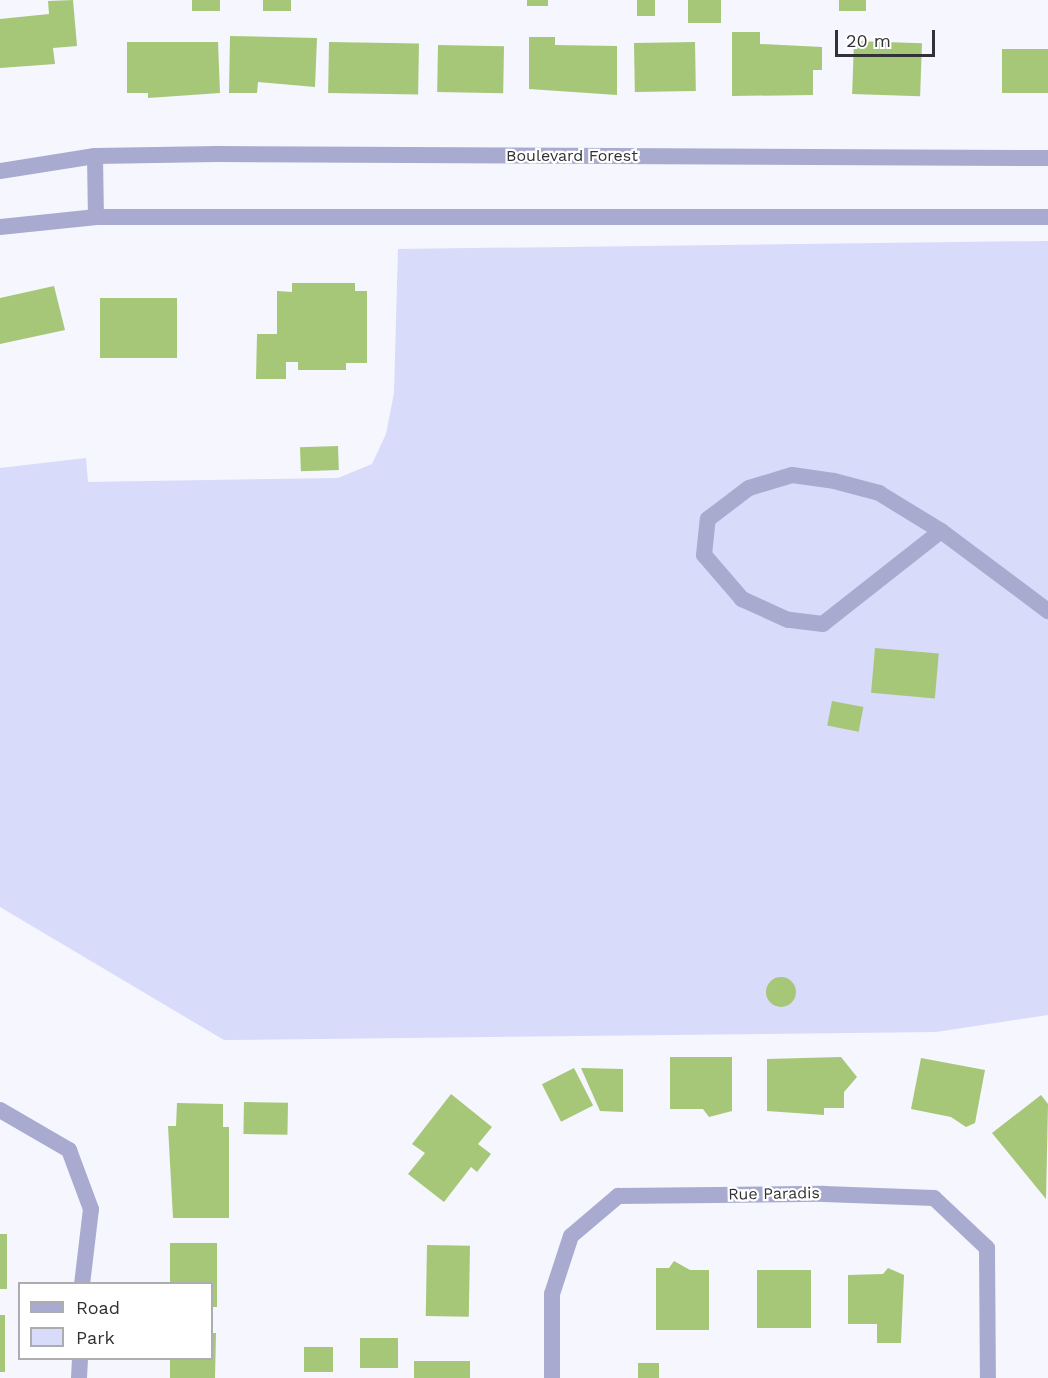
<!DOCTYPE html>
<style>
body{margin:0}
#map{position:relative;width:1048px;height:1378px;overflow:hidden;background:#f5f6fe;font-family:"Work Sans",sans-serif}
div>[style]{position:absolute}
.green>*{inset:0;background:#d8dbfa}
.building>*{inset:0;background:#a5c777;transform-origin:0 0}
.round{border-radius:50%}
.minor>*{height:16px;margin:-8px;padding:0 8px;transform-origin:8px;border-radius:8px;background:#a8abcf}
.tertiary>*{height:16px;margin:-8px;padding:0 8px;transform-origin:8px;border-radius:8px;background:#a8abcf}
span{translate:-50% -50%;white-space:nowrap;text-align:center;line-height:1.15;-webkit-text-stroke:4.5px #fff;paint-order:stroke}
.street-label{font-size:16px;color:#323236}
.legend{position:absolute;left:18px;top:1282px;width:195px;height:78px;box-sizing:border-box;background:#fff;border:2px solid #adadaf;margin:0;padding:8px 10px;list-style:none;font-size:18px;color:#323236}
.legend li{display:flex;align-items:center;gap:12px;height:30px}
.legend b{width:30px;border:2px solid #adadaf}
.scale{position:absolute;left:835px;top:30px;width:100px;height:27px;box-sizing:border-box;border:3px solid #323236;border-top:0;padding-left:8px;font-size:18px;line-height:21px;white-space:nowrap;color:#323236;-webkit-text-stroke:4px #fff;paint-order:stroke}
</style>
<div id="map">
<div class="green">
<i style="clip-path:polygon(1048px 241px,1048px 1015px,936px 1032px,224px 1040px,0 907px,0 468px,86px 458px,88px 482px,338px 478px,372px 464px,386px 434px,394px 393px,398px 249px)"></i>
</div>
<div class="building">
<i style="clip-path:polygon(73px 0,77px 46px,53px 48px,55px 64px,0 68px,0 19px,49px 14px,48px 1px)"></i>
<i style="left:192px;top:0;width:28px;height:11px"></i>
<i style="left:263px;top:0;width:28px;height:11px"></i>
<i style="left:527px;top:0;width:21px;height:6px"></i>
<i style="left:637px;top:0;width:18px;height:16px"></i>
<i style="left:688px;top:0;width:33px;height:23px"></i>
<i style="left:839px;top:0;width:27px;height:11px"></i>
<i style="clip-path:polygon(732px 32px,760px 32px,760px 44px,822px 47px,822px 70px,813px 70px,813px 95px,732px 96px)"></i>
<i style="clip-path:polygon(230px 36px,317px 38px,315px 87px,258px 82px,257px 93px,229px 93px)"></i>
<i style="clip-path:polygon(529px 37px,555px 37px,555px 45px,617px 46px,617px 95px,529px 89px)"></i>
<i style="left:854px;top:41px;width:68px;height:53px;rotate:2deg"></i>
<i style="clip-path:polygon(127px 42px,218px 42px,220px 93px,148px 98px,148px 93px,127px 93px)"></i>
<i style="left:329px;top:42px;width:90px;height:51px;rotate:1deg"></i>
<i style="left:695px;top:42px;width:49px;height:61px;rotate:89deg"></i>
<i style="left:438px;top:45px;width:66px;height:47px;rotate:1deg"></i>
<i style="left:1002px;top:49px;width:46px;height:44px"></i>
<i style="clip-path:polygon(292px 283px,355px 283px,355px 291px,367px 291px,367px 363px,346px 363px,346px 370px,298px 370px,298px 362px,286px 362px,286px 379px,256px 379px,257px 334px,277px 334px,277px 291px,292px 292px)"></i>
<i style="clip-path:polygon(54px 286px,65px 330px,0 344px,0 298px)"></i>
<i style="left:100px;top:298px;width:77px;height:60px"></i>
<i style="left:338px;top:446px;width:24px;height:38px;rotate:88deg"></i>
<i style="left:875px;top:648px;width:64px;height:45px;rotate:5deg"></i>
<i style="left:832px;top:701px;width:32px;height:25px;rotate:11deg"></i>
<i class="round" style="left:766px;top:977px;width:30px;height:30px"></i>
<i style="clip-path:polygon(670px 1057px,732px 1057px,732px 1111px,709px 1117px,703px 1109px,670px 1109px)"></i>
<i style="clip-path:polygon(841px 1057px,857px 1077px,844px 1092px,844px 1108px,824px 1108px,824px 1115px,767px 1111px,767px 1059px)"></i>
<i style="clip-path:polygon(921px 1058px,985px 1070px,975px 1123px,966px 1127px,951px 1117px,911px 1109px)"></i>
<i style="left:574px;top:1068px;width:42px;height:36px;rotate:63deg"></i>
<i style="clip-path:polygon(581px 1068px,623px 1069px,623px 1112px,600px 1111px)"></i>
<i style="clip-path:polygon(451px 1094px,492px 1127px,478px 1144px,491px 1154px,477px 1172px,471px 1167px,444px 1202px,408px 1174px,425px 1153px,412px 1144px)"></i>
<i style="clip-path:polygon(1041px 1095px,1048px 1104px,1046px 1199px,992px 1133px)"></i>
<i style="left:244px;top:1102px;width:44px;height:32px;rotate:1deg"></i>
<i style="clip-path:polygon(177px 1103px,223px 1104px,223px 1127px,229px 1127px,229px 1218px,173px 1218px,168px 1126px,176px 1126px)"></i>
<i style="left:0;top:1234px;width:7px;height:55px"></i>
<i style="clip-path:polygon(170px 1243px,217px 1243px,217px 1307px,212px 1307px,212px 1284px,170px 1284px)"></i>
<i style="left:427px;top:1245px;width:43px;height:71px;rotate:1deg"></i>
<i style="clip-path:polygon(674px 1261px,690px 1270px,709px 1270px,709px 1330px,656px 1330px,656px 1268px,669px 1268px)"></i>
<i style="clip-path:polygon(888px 1268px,904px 1275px,901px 1343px,877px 1343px,877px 1324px,848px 1324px,848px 1275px,883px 1274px)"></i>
<i style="left:757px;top:1270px;width:54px;height:58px"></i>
<i style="left:0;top:1315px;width:5px;height:57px"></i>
<i style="clip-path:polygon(212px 1333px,216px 1333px,215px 1378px,170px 1378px,170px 1358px,212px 1358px)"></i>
<i style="left:360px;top:1338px;width:38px;height:30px"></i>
<i style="left:333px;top:1347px;width:25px;height:29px;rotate:90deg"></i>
<i style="left:414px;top:1361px;width:56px;height:17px"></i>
<i style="left:638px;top:1363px;width:21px;height:15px"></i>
</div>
<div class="minor">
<i style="left:95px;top:156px;width:61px;rotate:89.1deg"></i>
<i style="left:941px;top:531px;width:150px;rotate:141.8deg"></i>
<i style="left:823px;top:624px;width:35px;rotate:-173deg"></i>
<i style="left:788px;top:620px;width:51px;rotate:-155.5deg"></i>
<i style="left:742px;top:599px;width:58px;rotate:-130.8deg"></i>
<i style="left:704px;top:555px;width:36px;rotate:-84deg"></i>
<i style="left:708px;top:519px;width:51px;rotate:-37.1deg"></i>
<i style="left:749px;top:488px;width:45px;rotate:-16.8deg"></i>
<i style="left:792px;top:475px;width:42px;rotate:8.1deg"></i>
<i style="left:834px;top:481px;width:47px;rotate:14.9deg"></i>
<i style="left:879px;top:493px;width:73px;rotate:31.5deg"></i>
<i style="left:941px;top:531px;width:134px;rotate:36.8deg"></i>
<i style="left:0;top:1110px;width:80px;rotate:30.1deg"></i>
<i style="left:69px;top:1150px;width:63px;rotate:69.6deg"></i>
<i style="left:91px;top:1209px;width:76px;rotate:96.8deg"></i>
<i style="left:79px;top:1378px;width:20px;rotate:-87deg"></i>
<i style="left:552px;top:1378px;width:84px;rotate:-90deg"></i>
<i style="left:552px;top:1294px;width:61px;rotate:-71.9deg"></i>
<i style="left:571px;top:1236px;width:62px;rotate:-40.4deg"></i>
<i style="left:618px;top:1196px;width:206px;rotate:-0.6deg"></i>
<i style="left:824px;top:1194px;width:110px;rotate:2.1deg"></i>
<i style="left:934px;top:1198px;width:73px;rotate:43.3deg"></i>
<i style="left:987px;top:1248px;width:130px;rotate:89.6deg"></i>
</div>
<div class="tertiary">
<i style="left:0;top:171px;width:96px;rotate:-9deg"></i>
<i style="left:95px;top:156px;width:122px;rotate:-0.9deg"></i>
<i style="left:217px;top:154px;width:831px;rotate:0.28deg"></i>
<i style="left:0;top:227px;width:97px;rotate:-5.9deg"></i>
<i style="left:96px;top:217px;width:952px"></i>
</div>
<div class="street-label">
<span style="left:572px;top:156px">Boulevard Forest</span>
<span style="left:774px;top:1194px;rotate:-1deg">Rue Paradis</span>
</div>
<ul class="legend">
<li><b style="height:8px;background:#a8abcf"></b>Road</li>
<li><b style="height:16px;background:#d8dbfa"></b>Park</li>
</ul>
<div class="scale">20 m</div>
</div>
